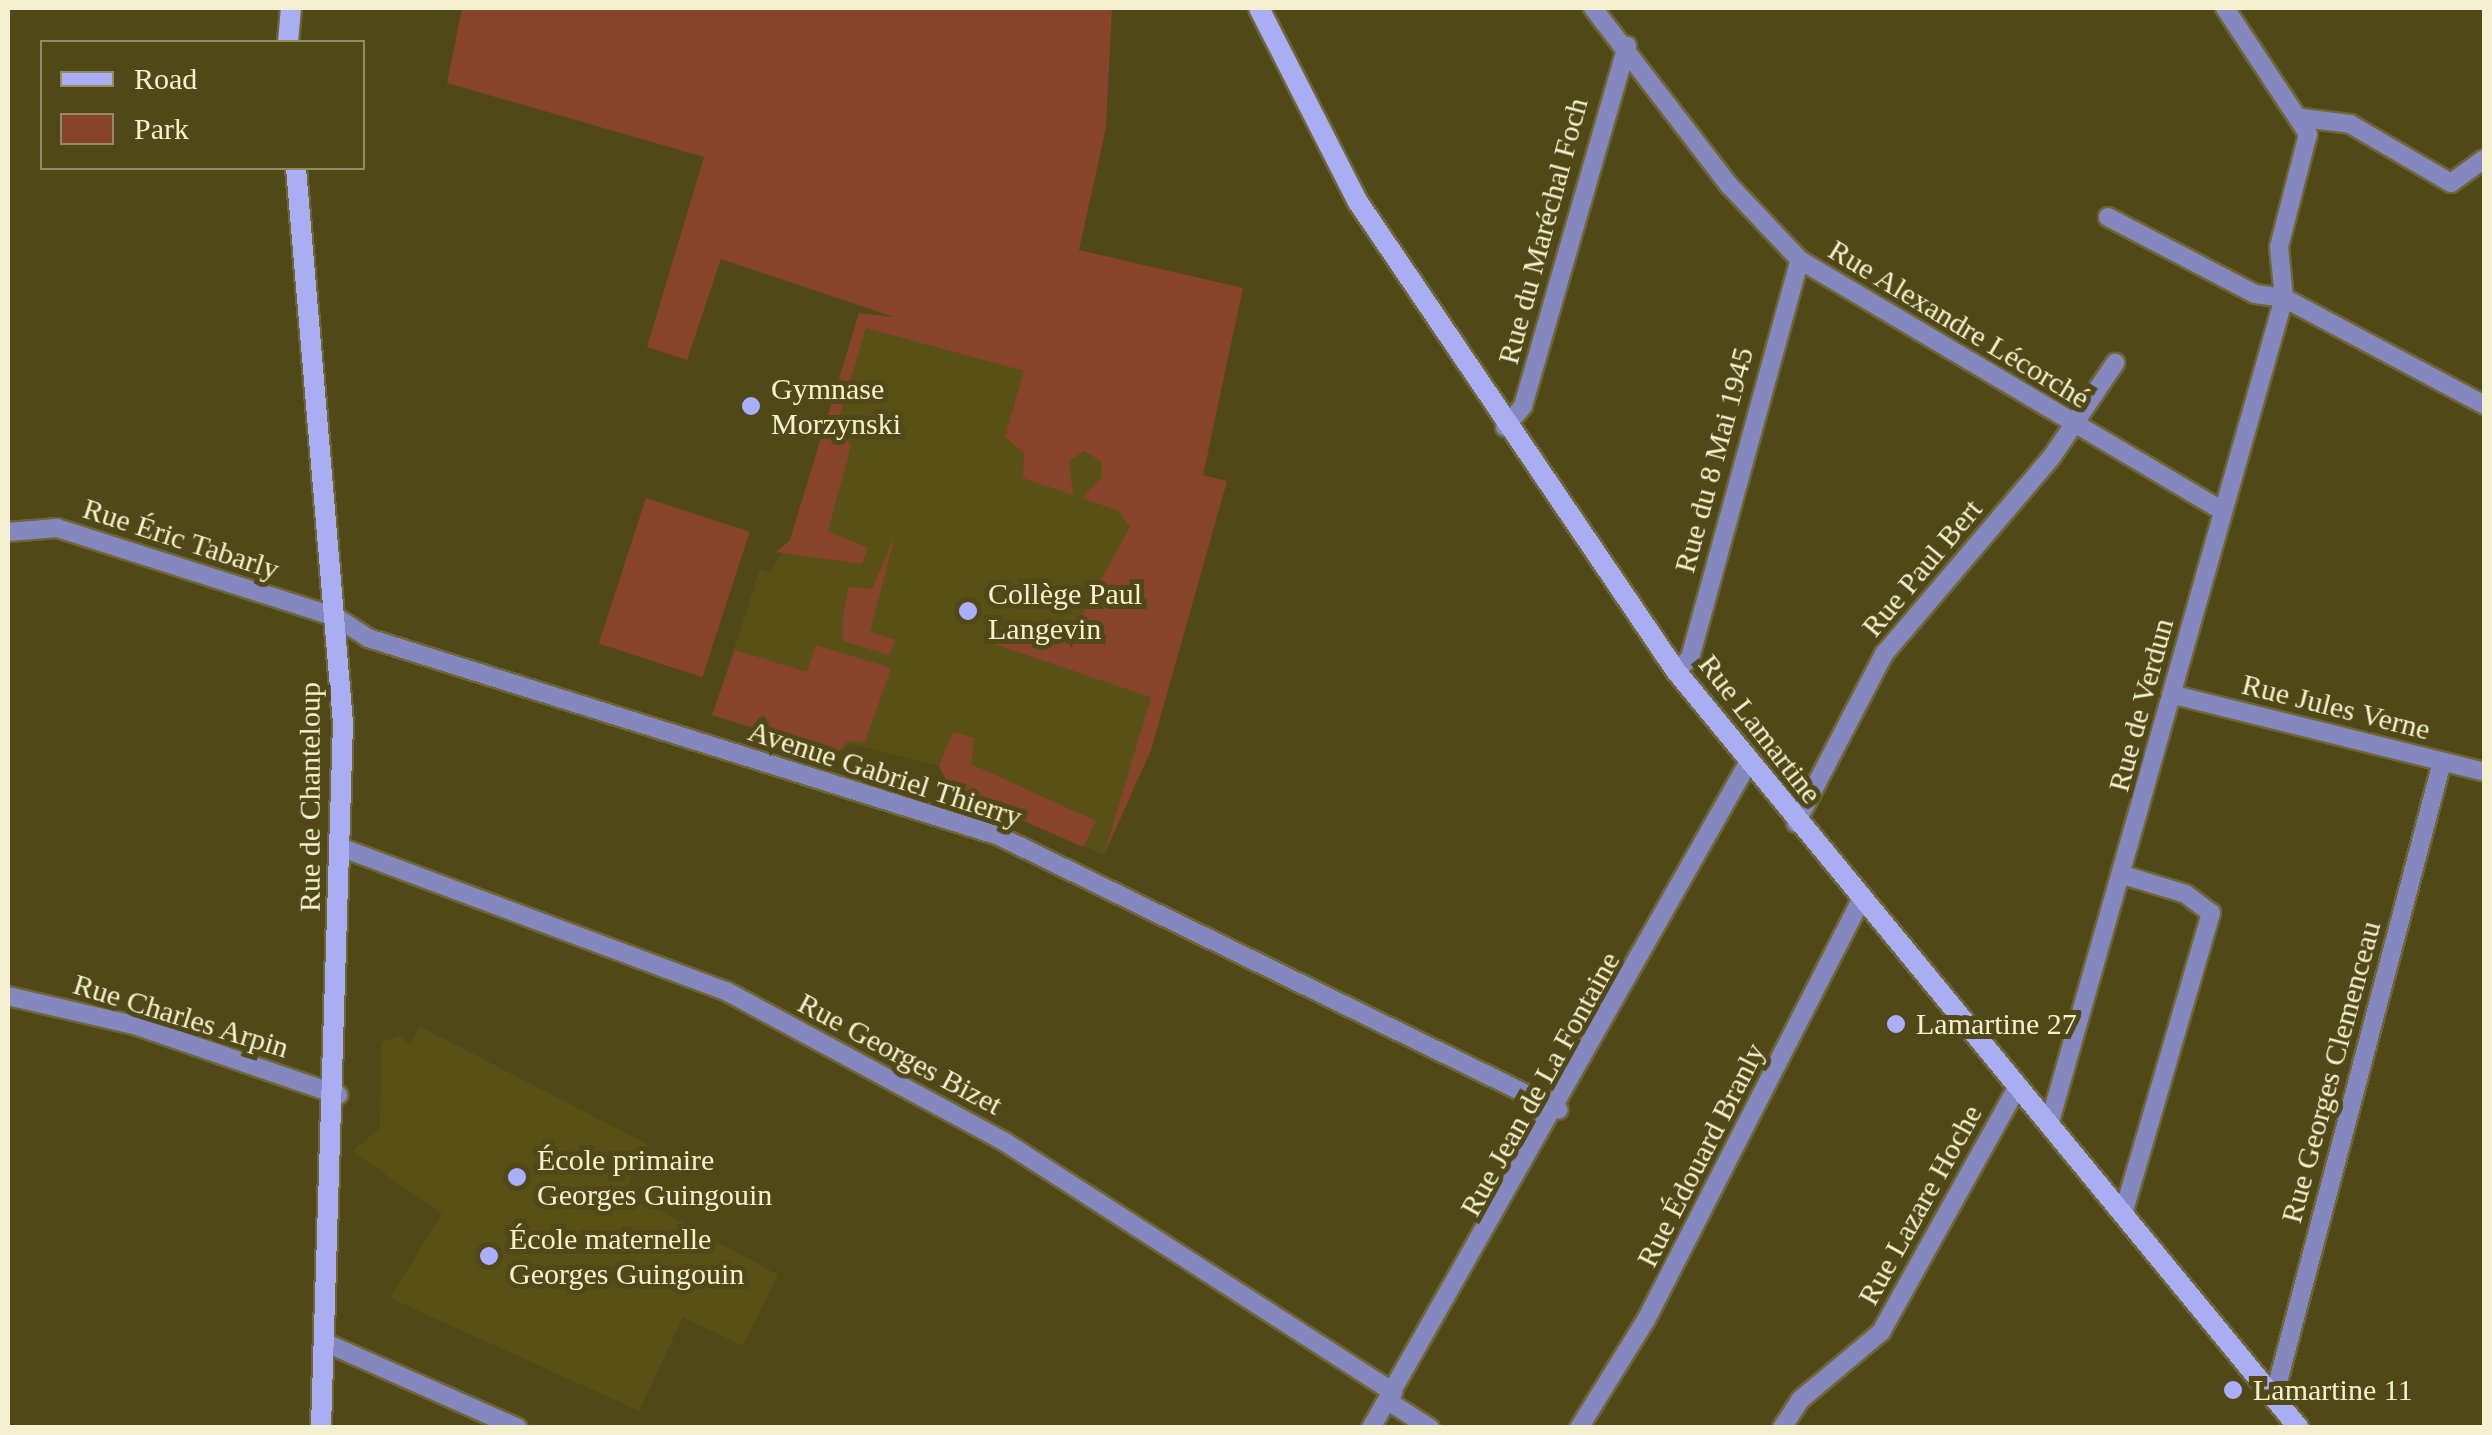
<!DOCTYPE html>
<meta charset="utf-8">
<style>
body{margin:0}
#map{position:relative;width:2492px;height:1435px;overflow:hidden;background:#504816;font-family:Georgia,serif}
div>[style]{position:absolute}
.built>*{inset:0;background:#595016}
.green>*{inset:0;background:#87442a;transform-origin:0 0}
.roads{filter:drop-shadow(2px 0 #6e6637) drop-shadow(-2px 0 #6e6637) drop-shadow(0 2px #6e6637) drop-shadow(0 -2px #6e6637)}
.street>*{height:18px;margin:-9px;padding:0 9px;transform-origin:9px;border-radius:9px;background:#8588bf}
.secondary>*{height:20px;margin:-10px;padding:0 10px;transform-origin:10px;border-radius:10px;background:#a9aef3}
.dots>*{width:28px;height:28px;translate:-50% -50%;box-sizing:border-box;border:5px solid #504816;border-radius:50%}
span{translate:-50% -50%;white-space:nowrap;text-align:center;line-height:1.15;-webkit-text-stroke:10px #504816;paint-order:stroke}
.street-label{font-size:30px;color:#f5f1d0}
.poi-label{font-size:30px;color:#f5f1d0}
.left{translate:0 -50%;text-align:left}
.frame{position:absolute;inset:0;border:10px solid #f5f1d0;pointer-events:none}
.legend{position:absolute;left:40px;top:40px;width:325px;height:130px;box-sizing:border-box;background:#504816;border:2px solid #928c60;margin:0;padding:12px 18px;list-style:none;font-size:30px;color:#f5f1d0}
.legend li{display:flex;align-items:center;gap:20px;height:50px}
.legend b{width:50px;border:2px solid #928c60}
</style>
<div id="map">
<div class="built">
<i style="clip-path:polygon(859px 313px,901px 319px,1211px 440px,1203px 475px,1227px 481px,1151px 750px,1104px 855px,951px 789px,939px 766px,851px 744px,836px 754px,712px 715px,760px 569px,770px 572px,790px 540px)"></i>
<i style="clip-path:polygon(419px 1026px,647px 1144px,625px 1191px,778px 1275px,743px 1346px,683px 1317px,639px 1411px,390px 1298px,442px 1214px,352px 1151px,380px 1128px,381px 1042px,399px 1036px,411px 1045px)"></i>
</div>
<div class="green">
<i style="clip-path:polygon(462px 8px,1112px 8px,1106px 128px,1079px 250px,1243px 288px,1203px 475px,1227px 481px,1151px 750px,1104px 855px,1151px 697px,985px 641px,988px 630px,1080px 618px,1130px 527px,1119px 511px,1082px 498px,1102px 477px,1101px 461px,1084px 451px,1069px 461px,1073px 495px,1023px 478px,1024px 453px,1005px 437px,1024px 371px,866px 328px,838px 421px,851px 445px,828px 531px,868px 548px,862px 564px,776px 552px,790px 540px,859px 313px,894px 317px,721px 259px,687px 360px,647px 347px,704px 157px,447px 83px)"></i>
<i style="left:646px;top:498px;width:109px;height:153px;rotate:18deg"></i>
<i style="clip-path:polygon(895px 535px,870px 632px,895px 640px,890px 655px,843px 641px,843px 619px,848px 587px,872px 589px)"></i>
<i style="clip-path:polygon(816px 645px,891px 668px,865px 742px,848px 741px,836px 754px,712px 715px,735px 650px,807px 672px)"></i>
<i style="clip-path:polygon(953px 732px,974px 738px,971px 764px,1096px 821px,1083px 847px,951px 789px,939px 766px)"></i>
</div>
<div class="roads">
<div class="street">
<i style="left:1593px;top:8px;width:223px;rotate:52.5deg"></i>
<i style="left:1729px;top:185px;width:103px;rotate:46.6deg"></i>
<i style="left:1800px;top:260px;width:486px;rotate:30.7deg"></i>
<i style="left:2225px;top:8px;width:151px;rotate:56.6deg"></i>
<i style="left:2308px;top:134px;width:117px;rotate:104.4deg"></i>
<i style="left:2279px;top:247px;width:51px;rotate:84.4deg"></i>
<i style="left:2284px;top:298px;width:227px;rotate:28.1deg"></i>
<i style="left:2302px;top:118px;width:48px;rotate:7.1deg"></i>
<i style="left:2350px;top:124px;width:117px;rotate:30.3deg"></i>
<i style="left:2451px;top:183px;width:41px;rotate:-36deg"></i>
<i style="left:1505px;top:427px;width:28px;rotate:-49deg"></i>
<i style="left:1523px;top:406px;width:375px;rotate:-73.9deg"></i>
<i style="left:8px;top:532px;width:49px;rotate:-4.7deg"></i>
<i style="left:57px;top:528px;width:293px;rotate:17.7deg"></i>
<i style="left:336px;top:617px;width:38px;rotate:33deg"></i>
<i style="left:368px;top:638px;width:661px;rotate:17.42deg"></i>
<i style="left:999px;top:836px;width:623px;rotate:26.07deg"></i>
<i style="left:1676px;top:671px;width:19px;rotate:-43deg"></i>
<i style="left:1690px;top:658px;width:413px;rotate:-74.6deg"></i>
<i style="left:2174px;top:695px;width:319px;rotate:13.9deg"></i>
<i style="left:1796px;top:823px;width:191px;rotate:-62.5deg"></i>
<i style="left:1884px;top:654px;width:257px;rotate:-49.6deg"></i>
<i style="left:2051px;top:458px;width:115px;rotate:-56deg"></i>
<i style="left:340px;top:847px;width:412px;rotate:20.5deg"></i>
<i style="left:726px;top:991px;width:317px;rotate:28.4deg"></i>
<i style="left:1005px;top:1142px;width:462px;rotate:32.8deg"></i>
<i style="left:8px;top:996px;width:129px;rotate:13deg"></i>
<i style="left:134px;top:1025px;width:216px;rotate:18.9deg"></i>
<i style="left:2049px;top:1125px;width:860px;rotate:-74.14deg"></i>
<i style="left:2284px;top:298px;width:29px;rotate:-172deg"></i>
<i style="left:2255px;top:294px;width:166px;rotate:-152.4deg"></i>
<i style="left:2123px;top:1214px;width:314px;rotate:-73.7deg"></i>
<i style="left:2211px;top:913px;width:31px;rotate:-143deg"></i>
<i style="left:2186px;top:894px;width:66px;rotate:-163.2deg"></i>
<i style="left:324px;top:1342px;width:212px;rotate:23.9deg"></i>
<i style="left:2274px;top:1397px;width:657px;rotate:-75.18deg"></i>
<i style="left:1388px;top:1401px;width:50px;rotate:32.7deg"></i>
<i style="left:1371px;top:1428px;width:764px;rotate:-60.45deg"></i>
<i style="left:1579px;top:1428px;width:127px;rotate:-58.2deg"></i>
<i style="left:1646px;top:1320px;width:470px;rotate:-62.9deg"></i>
<i style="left:1782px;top:1428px;width:33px;rotate:-57deg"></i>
<i style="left:1800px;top:1400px;width:106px;rotate:-40deg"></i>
<i style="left:1881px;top:1332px;width:279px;rotate:-60.9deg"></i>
</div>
<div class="secondary">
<i style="left:1259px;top:8px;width:218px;rotate:63deg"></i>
<i style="left:1358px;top:202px;width:567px;rotate:55.86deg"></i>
<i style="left:1676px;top:671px;width:980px;rotate:50.55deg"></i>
<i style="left:288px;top:42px;width:34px;rotate:-85deg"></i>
<i style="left:296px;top:168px;width:557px;rotate:85.16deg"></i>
<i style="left:343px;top:723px;width:705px;rotate:91.79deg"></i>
</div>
</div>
<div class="dots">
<i style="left:751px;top:406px;background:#abaffb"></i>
<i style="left:968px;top:611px;background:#abaffb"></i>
<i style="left:1896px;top:1024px;background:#abaffb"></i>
<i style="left:517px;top:1177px;background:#abaffb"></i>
<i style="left:489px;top:1256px;background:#abaffb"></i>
<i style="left:2233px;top:1390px;background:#abaffb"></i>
</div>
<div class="street-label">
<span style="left:1543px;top:231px;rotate:-75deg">Rue du Maréchal Foch</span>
<span style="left:1959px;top:324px;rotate:31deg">Rue Alexandre Lécorché</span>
<span style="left:1714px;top:460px;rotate:-75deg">Rue du 8 Mai 1945</span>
<span style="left:181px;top:539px;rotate:18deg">Rue Éric Tabarly</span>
<span style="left:1922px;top:568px;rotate:-50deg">Rue Paul Bert</span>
<span style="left:2141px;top:705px;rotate:-75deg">Rue de Verdun</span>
<span style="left:2336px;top:707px;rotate:14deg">Rue Jules Verne</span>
<span style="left:1760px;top:729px;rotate:52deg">Rue Lamartine</span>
<span style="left:885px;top:774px;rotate:18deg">Avenue Gabriel Thierry</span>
<span style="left:310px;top:797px;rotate:-90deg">Rue de Chanteloup</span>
<span style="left:181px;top:1016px;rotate:17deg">Rue Charles Arpin</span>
<span style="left:900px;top:1054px;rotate:28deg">Rue Georges Bizet</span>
<span style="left:2331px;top:1072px;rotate:-75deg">Rue Georges Clemenceau</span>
<span style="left:1540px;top:1084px;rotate:-61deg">Rue Jean de La Fontaine</span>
<span style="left:1701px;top:1155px;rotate:-63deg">Rue Édouard Branly</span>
<span style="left:1920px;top:1205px;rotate:-61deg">Rue Lazare Hoche</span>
</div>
<div class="poi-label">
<span class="left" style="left:771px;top:406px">Gymnase<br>Morzynski</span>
<span class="left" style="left:988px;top:611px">Collège Paul<br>Langevin</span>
<span class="left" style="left:1916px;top:1024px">Lamartine 27</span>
<span class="left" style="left:537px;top:1177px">École primaire<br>Georges Guingouin</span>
<span class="left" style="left:509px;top:1256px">École maternelle<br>Georges Guingouin</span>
<span class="left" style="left:2253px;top:1390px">Lamartine 11</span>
</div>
<div class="frame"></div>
<ul class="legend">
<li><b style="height:12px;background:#a9aef3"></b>Road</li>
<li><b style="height:28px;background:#87442a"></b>Park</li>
</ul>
</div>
